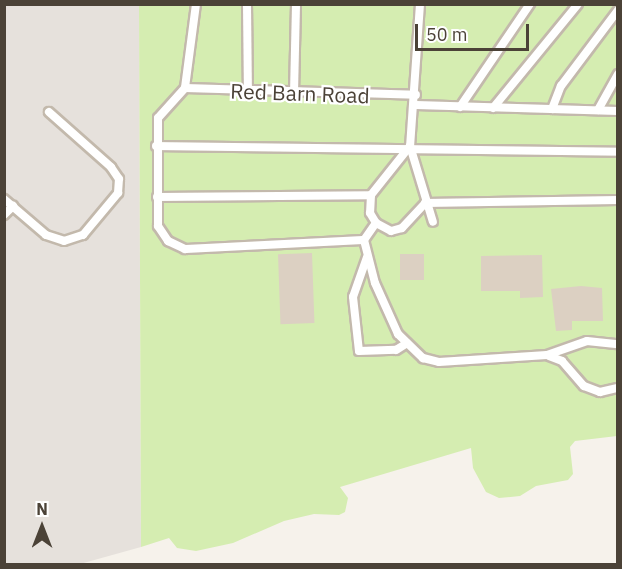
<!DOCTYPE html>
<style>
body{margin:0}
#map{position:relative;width:622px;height:569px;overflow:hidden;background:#f6f2eb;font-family:"IBM Plex Sans",sans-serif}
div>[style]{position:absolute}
.industrial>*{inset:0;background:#e6e1dc}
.green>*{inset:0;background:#d5edb1}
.building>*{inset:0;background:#dcd0c2;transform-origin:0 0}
.roads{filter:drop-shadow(2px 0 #c3b9ac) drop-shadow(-2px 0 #c3b9ac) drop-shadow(0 2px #c3b9ac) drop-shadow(0 -2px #c3b9ac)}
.service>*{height:8px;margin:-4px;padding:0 4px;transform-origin:4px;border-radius:4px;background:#fff}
span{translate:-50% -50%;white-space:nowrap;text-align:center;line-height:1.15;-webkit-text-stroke:4.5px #fff;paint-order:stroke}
.street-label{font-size:21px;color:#4b4237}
.frame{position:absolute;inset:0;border:6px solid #4b4237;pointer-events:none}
.north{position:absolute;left:12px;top:497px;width:60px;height:60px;-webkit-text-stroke:4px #fff;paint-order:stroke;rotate:0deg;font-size:16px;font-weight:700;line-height:24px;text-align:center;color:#4b4237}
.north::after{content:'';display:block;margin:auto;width:21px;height:27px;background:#4b4237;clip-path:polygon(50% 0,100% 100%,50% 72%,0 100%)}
.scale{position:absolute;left:415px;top:24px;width:114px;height:27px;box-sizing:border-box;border:3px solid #4b4237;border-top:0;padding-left:8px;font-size:18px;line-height:21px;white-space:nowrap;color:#4b4237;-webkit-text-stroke:4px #fff;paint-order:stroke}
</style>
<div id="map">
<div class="industrial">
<i style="clip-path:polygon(4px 5px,139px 5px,141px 547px,80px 564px,5px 564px)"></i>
</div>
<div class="green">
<i style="clip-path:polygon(139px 5px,617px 5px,617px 436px,575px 441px,570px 447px,573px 474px,568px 480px,536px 486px,520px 496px,499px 498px,486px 492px,473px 468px,471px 448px,340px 487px,348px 498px,345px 512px,339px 515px,314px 514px,284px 521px,233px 543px,196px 551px,177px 548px,169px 538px,141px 547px)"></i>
</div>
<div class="building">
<i style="left:312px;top:253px;width:70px;height:34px;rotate:88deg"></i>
<i style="left:400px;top:254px;width:24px;height:26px"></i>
<i style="clip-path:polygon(542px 255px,543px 297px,520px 298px,520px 291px,481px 291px,481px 256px)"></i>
<i style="clip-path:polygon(581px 286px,602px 288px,603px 321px,572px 321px,572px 330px,556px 331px,551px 289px)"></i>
</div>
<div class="roads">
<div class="service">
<i style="left:196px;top:4px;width:85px;rotate:97.5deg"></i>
<i style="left:185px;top:88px;width:40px;rotate:132deg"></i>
<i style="left:158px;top:118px;width:108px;rotate:90deg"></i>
<i style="left:158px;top:226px;width:18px;rotate:56deg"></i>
<i style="left:168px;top:241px;width:19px;rotate:25deg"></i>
<i style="left:185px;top:249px;width:179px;rotate:-2.9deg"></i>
<i style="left:247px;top:4px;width:89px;rotate:89.4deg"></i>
<i style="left:420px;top:4px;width:142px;rotate:94deg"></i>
<i style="left:410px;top:146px;width:63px;rotate:128.5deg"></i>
<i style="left:371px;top:195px;width:18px;rotate:93deg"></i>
<i style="left:370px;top:213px;width:12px;rotate:59deg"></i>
<i style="left:376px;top:223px;width:17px;rotate:28deg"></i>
<i style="left:391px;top:231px;width:11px;rotate:-15deg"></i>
<i style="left:402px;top:228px;width:34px;rotate:-47deg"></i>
<i style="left:425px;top:203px;width:193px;rotate:-0.9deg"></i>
<i style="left:185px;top:88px;width:231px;rotate:1.7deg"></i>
<i style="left:294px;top:93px;width:89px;rotate:-88.7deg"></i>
<i style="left:416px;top:105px;width:202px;rotate:1.7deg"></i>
<i style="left:460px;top:107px;width:125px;rotate:-55.8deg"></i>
<i style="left:493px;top:108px;width:134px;rotate:-50.7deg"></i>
<i style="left:552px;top:109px;width:25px;rotate:-69deg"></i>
<i style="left:561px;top:86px;width:95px;rotate:-53.1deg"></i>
<i style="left:598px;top:110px;width:41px;rotate:-60.9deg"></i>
<i style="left:156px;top:146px;width:462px;rotate:0.7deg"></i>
<i style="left:410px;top:146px;width:79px;rotate:73.2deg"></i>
<i style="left:157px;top:197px;width:214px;rotate:-0.5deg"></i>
<i style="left:4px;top:199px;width:55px;rotate:40.6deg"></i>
<i style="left:46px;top:235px;width:19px;rotate:18deg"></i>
<i style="left:64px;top:241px;width:20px;rotate:-18deg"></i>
<i style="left:83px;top:235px;width:55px;rotate:-50.2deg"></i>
<i style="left:118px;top:193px;width:14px;rotate:-86deg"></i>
<i style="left:119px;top:179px;width:14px;rotate:-124deg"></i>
<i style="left:111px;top:167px;width:83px;rotate:-138.4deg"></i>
<i style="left:4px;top:215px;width:13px;rotate:-45deg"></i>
<i style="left:364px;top:240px;width:44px;rotate:75.7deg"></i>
<i style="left:375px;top:283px;width:56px;rotate:65.7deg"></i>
<i style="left:398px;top:334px;width:35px;rotate:44deg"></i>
<i style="left:423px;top:358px;width:16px;rotate:14deg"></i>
<i style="left:439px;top:362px;width:108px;rotate:-3.7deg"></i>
<i style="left:547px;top:355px;width:42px;rotate:-19.3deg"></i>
<i style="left:587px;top:341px;width:31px;rotate:6deg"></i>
<i style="left:364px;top:240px;width:21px;rotate:-55deg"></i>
<i style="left:367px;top:257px;width:42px;rotate:109.3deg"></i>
<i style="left:353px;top:297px;width:54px;rotate:83.7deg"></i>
<i style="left:359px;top:351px;width:37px;rotate:-2deg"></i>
<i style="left:396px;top:350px;width:13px;rotate:-32deg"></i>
<i style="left:549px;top:356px;width:14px;rotate:21deg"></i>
<i style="left:562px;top:361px;width:33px;rotate:49deg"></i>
<i style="left:584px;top:386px;width:17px;rotate:21deg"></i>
<i style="left:600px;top:392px;width:18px;rotate:-13deg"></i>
</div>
</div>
<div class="street-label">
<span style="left:300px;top:93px;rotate:2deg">Red Barn Road</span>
</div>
<div class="frame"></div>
<div class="north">N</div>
<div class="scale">50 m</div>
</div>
